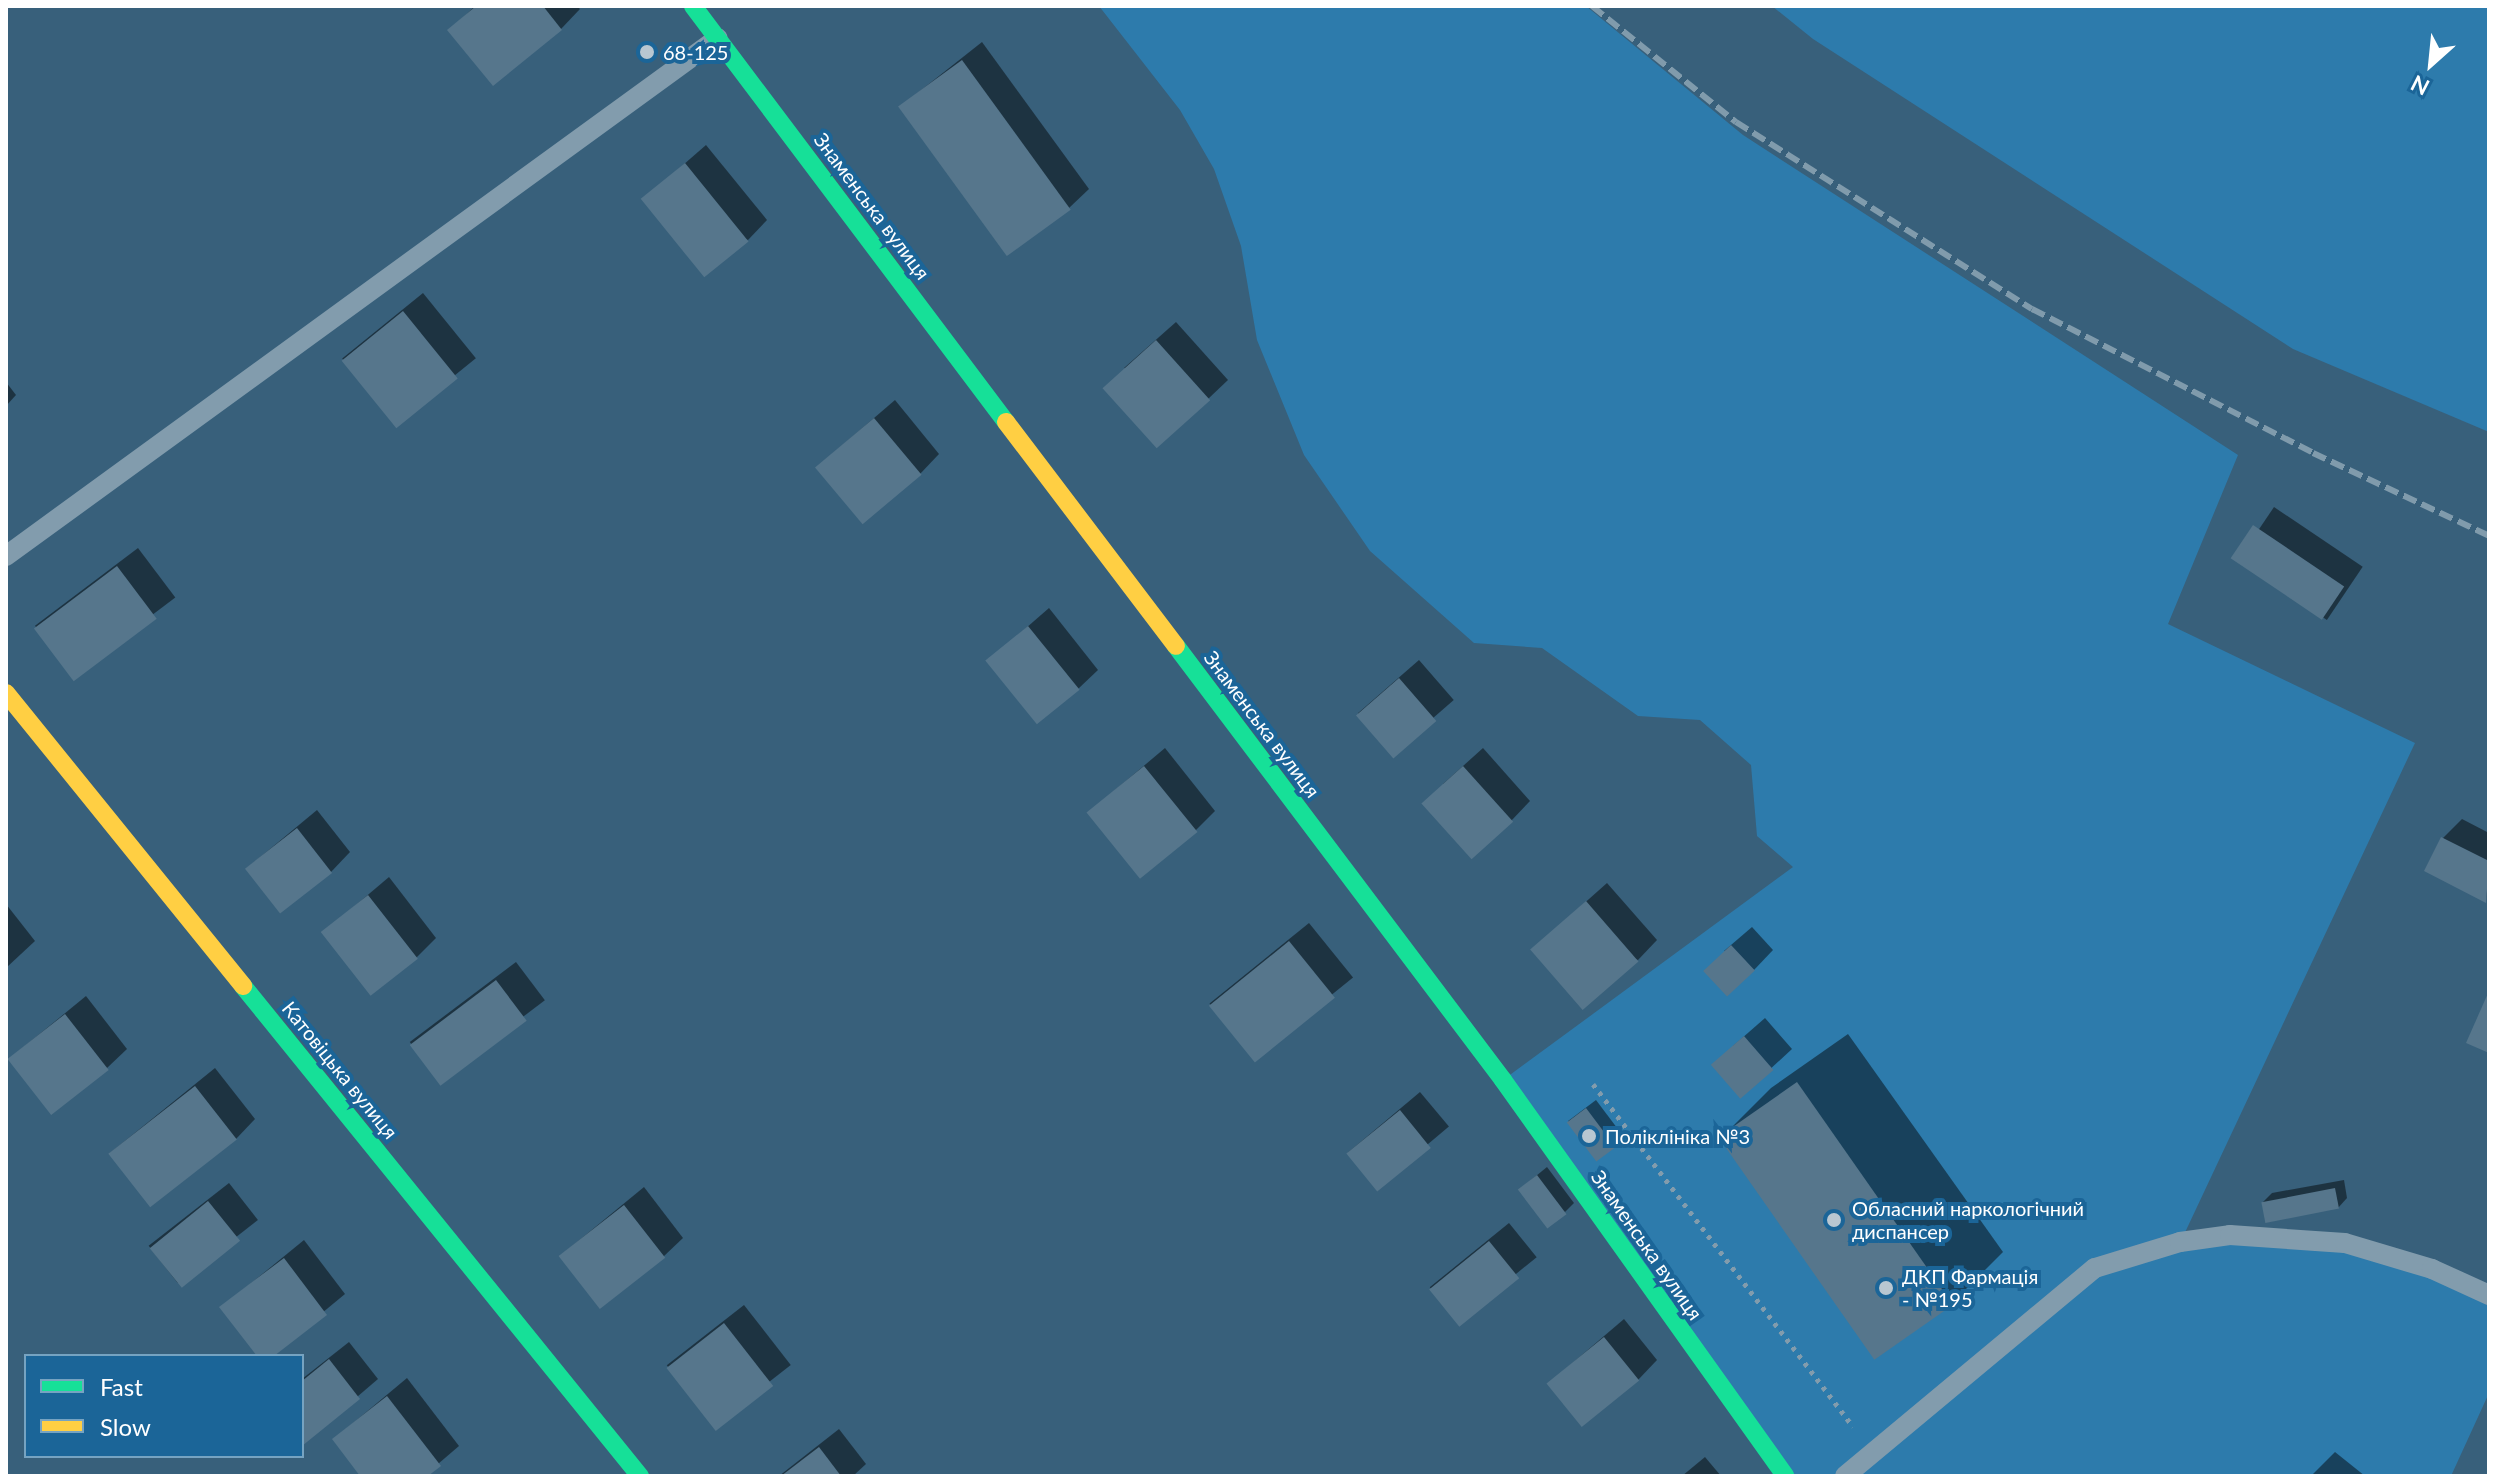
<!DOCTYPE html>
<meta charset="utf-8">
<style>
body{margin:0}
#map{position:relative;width:2495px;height:1482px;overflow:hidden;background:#38607b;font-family:Lato,sans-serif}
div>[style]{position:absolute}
.green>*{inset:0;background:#2d7bac}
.shadow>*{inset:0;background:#0007;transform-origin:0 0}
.building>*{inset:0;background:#56768c;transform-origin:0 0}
.path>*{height:5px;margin-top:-2.5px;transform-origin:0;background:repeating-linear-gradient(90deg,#829cad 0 4px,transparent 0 10px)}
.lane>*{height:20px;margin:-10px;padding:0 10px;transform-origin:10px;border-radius:10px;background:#829cad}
.fast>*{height:18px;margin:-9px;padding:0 9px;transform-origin:9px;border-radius:9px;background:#16e098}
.slow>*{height:18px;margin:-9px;padding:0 9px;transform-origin:9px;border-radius:9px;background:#ffcf43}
.rail>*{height:6px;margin-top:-3px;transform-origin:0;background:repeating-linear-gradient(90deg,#809bac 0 14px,transparent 0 20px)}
.dots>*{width:22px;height:22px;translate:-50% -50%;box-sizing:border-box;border:4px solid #1b6598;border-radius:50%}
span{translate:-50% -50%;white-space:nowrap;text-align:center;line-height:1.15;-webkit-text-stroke:8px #1b6598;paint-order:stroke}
.poi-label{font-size:20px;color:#fff}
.left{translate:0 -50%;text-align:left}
.street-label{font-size:20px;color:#fff}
.frame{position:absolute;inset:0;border:8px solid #fff;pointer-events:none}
.legend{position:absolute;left:24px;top:1354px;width:280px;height:104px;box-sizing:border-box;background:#1b6598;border:2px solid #76a3c1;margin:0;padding:10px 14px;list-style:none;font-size:24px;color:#fff}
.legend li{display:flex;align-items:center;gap:16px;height:40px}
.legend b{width:40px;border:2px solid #76a3c1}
.north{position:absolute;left:2391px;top:24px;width:80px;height:80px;-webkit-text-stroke:6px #1b6598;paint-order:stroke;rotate:207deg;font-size:22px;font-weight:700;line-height:32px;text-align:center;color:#fff}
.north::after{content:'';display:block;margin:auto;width:28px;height:36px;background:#fff;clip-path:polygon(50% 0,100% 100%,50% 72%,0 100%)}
</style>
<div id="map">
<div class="green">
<i style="clip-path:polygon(1099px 6px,1586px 6px,1743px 135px,2238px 455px,2168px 624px,2415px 743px,2181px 1241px,2345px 1243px,2489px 1295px,2489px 1393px,2451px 1476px,1785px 1476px,1503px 1080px,1793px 867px,1757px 836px,1751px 765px,1700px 720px,1638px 716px,1542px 648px,1474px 643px,1370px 551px,1304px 455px,1257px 340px,1241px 246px,1214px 169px,1180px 110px)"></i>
<i style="clip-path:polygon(1772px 6px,2489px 6px,2489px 432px,2293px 349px,1813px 39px)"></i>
</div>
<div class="shadow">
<i style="clip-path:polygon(475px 6px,577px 6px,580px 9px,561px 29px,450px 30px)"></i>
<i style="clip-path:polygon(982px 42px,1089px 189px,1069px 208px,901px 106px)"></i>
<i style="clip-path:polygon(706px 145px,767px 220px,748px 240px,644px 199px)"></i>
<i style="left:423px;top:293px;width:84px;height:104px;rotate:51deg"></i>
<i style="clip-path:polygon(1176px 322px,1228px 380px,1208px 399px,1124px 368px)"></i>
<i style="clip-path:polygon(6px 382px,16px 395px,6px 406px)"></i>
<i style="clip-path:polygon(895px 400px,939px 454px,920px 474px,817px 467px)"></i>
<i style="left:2274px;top:507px;width:107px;height:64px;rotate:34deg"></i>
<i style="left:138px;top:548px;width:62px;height:129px;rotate:53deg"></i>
<i style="clip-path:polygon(1049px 608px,1098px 670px,1078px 689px,988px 661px)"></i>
<i style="left:1419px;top:660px;width:53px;height:81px;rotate:49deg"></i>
<i style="clip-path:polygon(1165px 748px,1215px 811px,1196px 830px,1089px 812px)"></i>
<i style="clip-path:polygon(1483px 748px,1530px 801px,1511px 821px,1443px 784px)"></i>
<i style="clip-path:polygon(317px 810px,350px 852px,331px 872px,247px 868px)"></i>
<i style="clip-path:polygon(2462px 819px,2489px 833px,2486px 901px,2443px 838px)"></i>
<i style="clip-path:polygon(389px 877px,436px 938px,416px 958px,324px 932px)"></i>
<i style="clip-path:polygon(1607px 883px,1657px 940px,1638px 960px,1553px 931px)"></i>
<i style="clip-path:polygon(6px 904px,35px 941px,6px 968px)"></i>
<i style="left:1309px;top:923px;width:70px;height:128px;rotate:51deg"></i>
<i style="clip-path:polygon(1752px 927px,1773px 950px,1754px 970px,1724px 951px)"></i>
<i style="left:516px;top:962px;width:48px;height:133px;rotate:53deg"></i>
<i style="clip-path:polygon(86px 996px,127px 1049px,107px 1068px,9px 1059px)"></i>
<i style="clip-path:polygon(1765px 1018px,1792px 1049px,1741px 1096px,1733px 1046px)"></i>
<i style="clip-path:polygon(1848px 1034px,2003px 1252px,1953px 1302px,1721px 1138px,1771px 1088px)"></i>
<i style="clip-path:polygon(215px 1068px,255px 1119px,236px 1139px,110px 1153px)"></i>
<i style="left:1420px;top:1092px;width:45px;height:94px;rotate:50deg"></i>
<i style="left:1596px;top:1100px;width:45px;height:35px;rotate:53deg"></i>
<i style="clip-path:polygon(1547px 1167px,1574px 1203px,1565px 1212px,1520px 1189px)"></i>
<i style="clip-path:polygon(2344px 1180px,2347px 1198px,2338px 1208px,2263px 1202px,2272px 1193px)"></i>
<i style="left:229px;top:1183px;width:47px;height:102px;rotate:52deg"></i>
<i style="clip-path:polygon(644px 1187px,683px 1238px,663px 1257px,560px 1256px)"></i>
<i style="left:1509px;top:1223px;width:44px;height:102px;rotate:51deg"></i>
<i style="clip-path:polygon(304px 1240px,345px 1294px,270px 1356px,259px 1356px,222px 1307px)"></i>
<i style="left:744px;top:1305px;width:76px;height:98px;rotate:52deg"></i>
<i style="clip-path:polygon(1624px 1319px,1657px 1360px,1638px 1380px,1549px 1383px)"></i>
<i style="clip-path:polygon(349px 1342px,378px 1379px,302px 1444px,302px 1379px)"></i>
<i style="clip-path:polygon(407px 1378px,459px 1446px,424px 1476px,363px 1476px,334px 1439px)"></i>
<i style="clip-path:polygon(839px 1429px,866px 1464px,853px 1476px,779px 1476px)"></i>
<i style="clip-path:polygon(2335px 1452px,2365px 1476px,2311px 1476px)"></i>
<i style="clip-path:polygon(1705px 1457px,1721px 1476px,1682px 1476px)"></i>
</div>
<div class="building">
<i style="clip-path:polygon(476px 6px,543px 6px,562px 30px,493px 86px,447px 30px)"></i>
<i style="left:962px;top:60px;width:185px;height:79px;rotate:54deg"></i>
<i style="left:685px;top:163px;width:101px;height:57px;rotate:51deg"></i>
<i style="left:403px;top:311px;width:87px;height:79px;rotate:51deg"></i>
<i style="left:1156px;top:340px;width:81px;height:72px;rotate:48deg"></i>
<i style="left:874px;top:418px;width:74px;height:77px;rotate:50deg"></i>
<i style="left:2253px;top:525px;width:110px;height:40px;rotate:34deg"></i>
<i style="left:117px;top:566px;width:66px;height:104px;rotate:53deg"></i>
<i style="left:1028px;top:626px;width:82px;height:55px;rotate:51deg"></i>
<i style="left:1399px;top:678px;width:57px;height:57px;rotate:49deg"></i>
<i style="left:1144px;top:766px;width:85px;height:74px;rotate:51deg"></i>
<i style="left:1463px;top:766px;width:75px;height:56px;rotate:48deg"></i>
<i style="left:297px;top:828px;width:57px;height:66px;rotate:52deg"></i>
<i style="clip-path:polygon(2441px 837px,2489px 861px,2486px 903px,2424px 871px)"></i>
<i style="left:368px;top:895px;width:81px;height:60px;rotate:52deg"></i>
<i style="left:1586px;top:901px;width:80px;height:74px;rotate:49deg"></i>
<i style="left:1289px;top:941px;width:73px;height:103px;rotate:51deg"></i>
<i style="left:1731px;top:945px;width:35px;height:38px;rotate:47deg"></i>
<i style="left:496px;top:980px;width:51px;height:108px;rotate:53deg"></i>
<i style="clip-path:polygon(2489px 991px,2489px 1053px,2466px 1043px)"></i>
<i style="left:65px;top:1014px;width:71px;height:73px;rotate:52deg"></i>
<i style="left:1744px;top:1036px;width:45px;height:44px;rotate:49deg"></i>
<i style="left:1797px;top:1082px;width:272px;height:96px;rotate:55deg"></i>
<i style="left:195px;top:1086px;width:68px;height:110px;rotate:52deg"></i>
<i style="left:1586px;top:1108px;width:49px;height:24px;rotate:53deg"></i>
<i style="left:1400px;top:1110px;width:49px;height:69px;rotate:51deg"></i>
<i style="left:1537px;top:1175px;width:49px;height:24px;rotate:53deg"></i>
<i style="left:2335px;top:1188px;width:21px;height:75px;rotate:79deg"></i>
<i style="left:208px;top:1201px;width:51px;height:75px;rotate:51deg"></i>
<i style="left:624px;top:1205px;width:67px;height:83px;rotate:52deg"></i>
<i style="left:1489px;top:1241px;width:48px;height:77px;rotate:51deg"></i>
<i style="clip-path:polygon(284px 1258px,327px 1315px,274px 1356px,257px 1356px,219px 1307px)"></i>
<i style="left:724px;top:1323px;width:80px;height:73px;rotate:52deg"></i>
<i style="left:1604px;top:1337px;width:56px;height:74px;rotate:51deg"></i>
<i style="clip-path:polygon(329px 1359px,360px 1399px,302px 1446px,302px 1381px)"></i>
<i style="clip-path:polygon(387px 1396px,441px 1466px,428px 1476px,360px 1476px,332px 1439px)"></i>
<i style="clip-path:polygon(819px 1447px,841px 1476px,781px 1476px)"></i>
</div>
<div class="path">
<i style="left:1593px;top:1084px;width:430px;rotate:52.8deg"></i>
</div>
<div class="lane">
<i style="left:6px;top:556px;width:880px;rotate:-36.04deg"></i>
<i style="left:1845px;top:1476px;width:325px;rotate:-39.8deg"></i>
<i style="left:2095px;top:1268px;width:89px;rotate:-17deg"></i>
<i style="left:2180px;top:1242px;width:50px;rotate:-8deg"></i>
<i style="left:2230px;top:1235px;width:115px;rotate:4deg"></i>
<i style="left:2345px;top:1243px;width:91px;rotate:16.6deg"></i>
<i style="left:2432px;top:1269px;width:63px;rotate:24.5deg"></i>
</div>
<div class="fast">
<i style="left:693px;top:6px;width:521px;rotate:53.04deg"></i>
<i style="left:1176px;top:646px;width:543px;rotate:53deg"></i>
<i style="left:1503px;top:1080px;width:486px;rotate:54.5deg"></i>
<i style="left:243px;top:986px;width:631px;rotate:50.99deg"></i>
</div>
<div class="slow">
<i style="left:1006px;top:422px;width:281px;rotate:52.8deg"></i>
<i style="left:6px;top:693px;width:377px;rotate:51deg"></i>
</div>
<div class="rail">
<i style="left:1592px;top:6px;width:185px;rotate:38.9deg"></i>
<i style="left:1736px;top:122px;width:350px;rotate:32.3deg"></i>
<i style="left:2032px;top:309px;width:316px;rotate:27.1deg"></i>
<i style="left:2313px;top:453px;width:195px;rotate:25.2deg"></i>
</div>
<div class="dots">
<i style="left:647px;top:52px;background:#b9c7d1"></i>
<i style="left:1589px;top:1136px;background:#b9c7d1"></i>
<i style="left:1834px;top:1220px;background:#b9c7d1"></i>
<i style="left:1886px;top:1288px;background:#b9c7d1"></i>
</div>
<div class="poi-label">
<span class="left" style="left:663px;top:52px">68-125</span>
<span class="left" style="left:1605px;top:1136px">Поліклініка №3</span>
<span class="left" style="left:1852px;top:1220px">Обласний наркологічний<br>диспансер</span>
<span class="left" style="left:1902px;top:1288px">ДКП Фармація<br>- №195</span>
</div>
<div class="street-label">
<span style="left:872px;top:206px;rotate:53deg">Знаменська вулиця</span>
<span style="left:1262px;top:724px;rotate:53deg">Знаменська вулиця</span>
<span style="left:340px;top:1070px;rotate:51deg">Катовіцька вулиця</span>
<span style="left:1647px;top:1245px;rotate:55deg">Знаменська вулиця</span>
</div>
<div class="frame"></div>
<ul class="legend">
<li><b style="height:10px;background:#16e098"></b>Fast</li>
<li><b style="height:10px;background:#ffcf43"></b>Slow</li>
</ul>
<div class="north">N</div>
</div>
